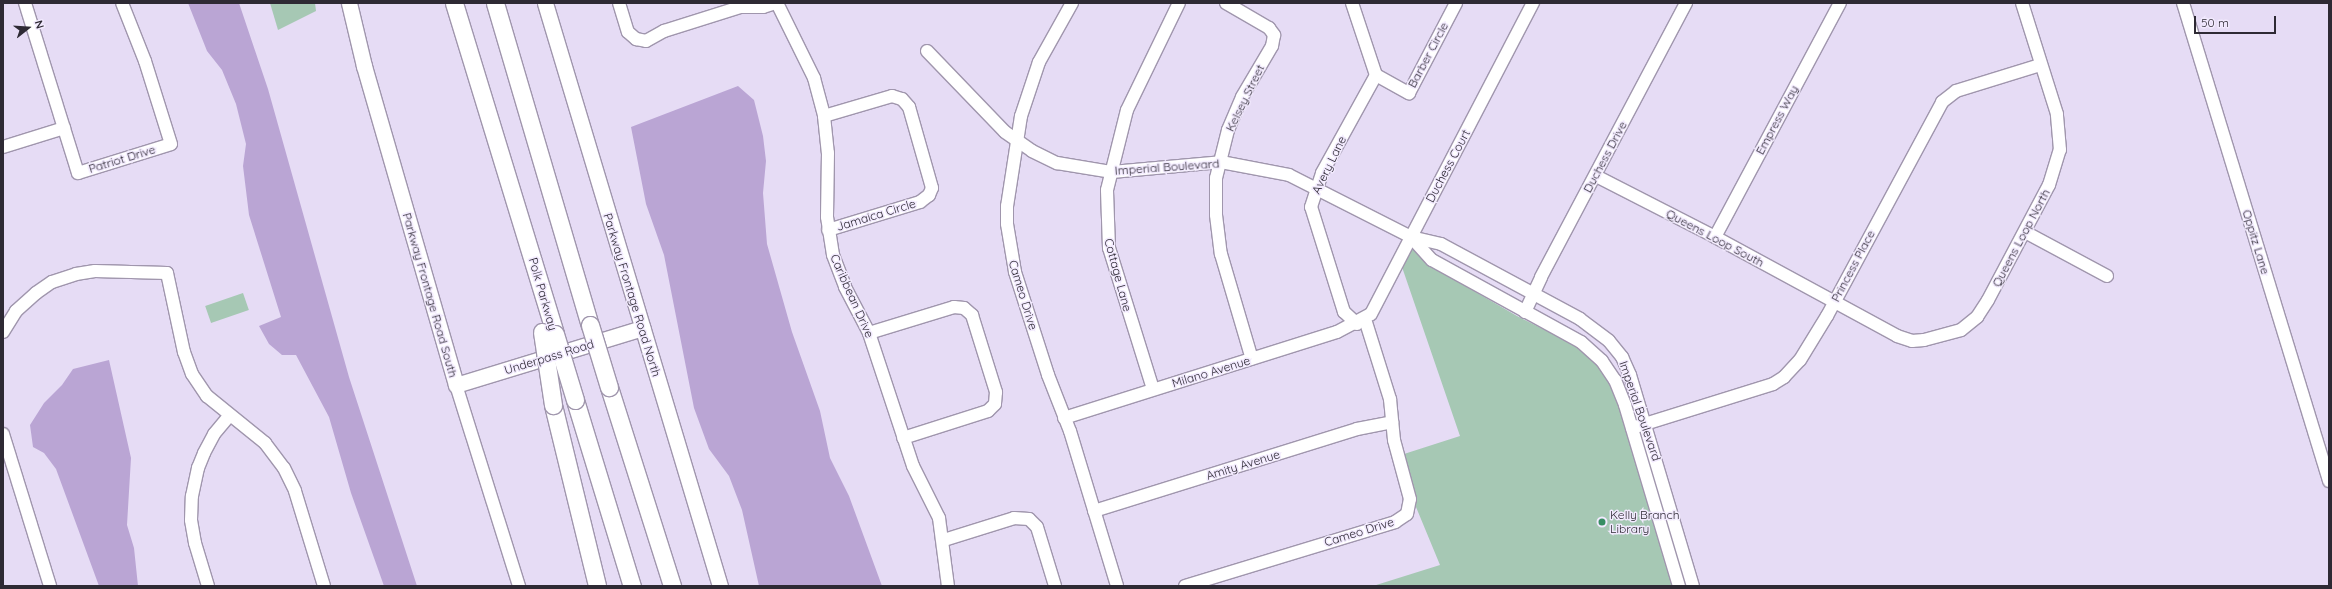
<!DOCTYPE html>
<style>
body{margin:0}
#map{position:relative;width:2332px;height:589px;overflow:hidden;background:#e6dcf5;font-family:Quicksand,sans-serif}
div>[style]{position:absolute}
.green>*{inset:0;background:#a6c8b4;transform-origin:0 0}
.water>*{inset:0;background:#baa5d4}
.roads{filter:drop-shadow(1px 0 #a096ad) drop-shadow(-1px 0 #a096ad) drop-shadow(0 1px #a096ad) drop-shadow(0 -1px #a096ad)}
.minor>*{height:12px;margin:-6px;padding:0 6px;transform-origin:6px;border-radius:6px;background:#fff}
.major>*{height:15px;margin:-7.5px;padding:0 7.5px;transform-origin:7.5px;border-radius:7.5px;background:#fff}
.highway>*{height:17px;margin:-8.5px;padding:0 8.5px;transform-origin:8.5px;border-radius:8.5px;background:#fff}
.bridges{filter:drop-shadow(1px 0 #a096ad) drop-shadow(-1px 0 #a096ad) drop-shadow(0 1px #a096ad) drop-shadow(0 -1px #a096ad)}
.highway-bridge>*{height:17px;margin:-8.5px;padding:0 8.5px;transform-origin:8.5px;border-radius:8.5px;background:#fff}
.dots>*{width:11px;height:11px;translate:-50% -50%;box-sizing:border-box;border:2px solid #f2eafe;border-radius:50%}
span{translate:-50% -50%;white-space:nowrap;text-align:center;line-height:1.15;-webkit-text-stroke:3px #f2eafe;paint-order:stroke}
.street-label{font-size:12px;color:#2e2a34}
.poi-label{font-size:12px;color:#2e2a34}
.left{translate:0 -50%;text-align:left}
.frame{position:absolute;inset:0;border:4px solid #2e2a34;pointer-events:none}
.north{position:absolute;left:8px;top:8px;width:40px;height:40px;-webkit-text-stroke:3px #f2eafe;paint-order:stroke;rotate:73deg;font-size:11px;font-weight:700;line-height:16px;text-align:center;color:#2e2a34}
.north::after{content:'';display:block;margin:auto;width:14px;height:18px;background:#2e2a34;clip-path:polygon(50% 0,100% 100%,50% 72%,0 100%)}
.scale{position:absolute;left:2194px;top:16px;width:82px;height:18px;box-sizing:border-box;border:2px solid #2e2a34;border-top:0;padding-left:5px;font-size:12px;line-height:14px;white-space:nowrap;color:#2e2a34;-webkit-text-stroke:3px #f2eafe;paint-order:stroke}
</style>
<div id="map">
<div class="green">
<i style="clip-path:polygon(270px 3px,315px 3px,316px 11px,278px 30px)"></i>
<i style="clip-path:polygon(1412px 247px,1429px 265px,1517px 316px,1577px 346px,1597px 365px,1608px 380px,1619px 406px,1672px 586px,1373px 586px,1440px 565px,1416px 507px,1416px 497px,1404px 454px,1460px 436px,1403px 270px,1402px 264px)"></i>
<i style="left:243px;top:293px;width:18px;height:40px;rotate:71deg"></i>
</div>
<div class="water">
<i style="clip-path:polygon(188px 3px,239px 3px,268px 89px,349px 377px,417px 586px,384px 586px,351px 493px,329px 417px,296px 355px,282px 355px,269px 344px,259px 326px,281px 317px,249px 215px,243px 166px,246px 144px,236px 104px,222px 70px,207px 51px)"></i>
<i style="clip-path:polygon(738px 86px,754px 100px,763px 136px,766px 161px,763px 193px,767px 244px,792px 332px,820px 411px,830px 458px,849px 496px,882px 586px,759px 586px,742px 510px,729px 476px,709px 449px,694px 408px,664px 255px,646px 204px,631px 127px)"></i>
<i style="clip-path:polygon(109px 360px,131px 458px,127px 525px,134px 548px,138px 586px,99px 586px,56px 469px,44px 453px,33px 447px,30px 425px,44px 403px,62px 385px,73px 369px)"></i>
</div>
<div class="roads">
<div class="minor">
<i style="left:25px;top:3px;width:178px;rotate:72.7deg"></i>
<i style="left:78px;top:173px;width:97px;rotate:-17.3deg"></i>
<i style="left:171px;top:144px;width:87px;rotate:-107.4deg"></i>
<i style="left:145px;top:61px;width:62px;rotate:-111.6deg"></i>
<i style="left:619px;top:3px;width:30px;rotate:73deg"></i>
<i style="left:628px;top:32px;width:11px;rotate:41deg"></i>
<i style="left:636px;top:39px;width:10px;rotate:11deg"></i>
<i style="left:646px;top:41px;width:21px;rotate:-29deg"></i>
<i style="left:664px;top:31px;width:80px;rotate:-17.5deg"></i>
<i style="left:740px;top:7px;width:23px"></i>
<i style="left:763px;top:7px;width:13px;rotate:-18deg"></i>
<i style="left:777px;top:3px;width:84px;rotate:63.7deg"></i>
<i style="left:814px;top:78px;width:39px;rotate:75deg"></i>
<i style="left:824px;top:116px;width:37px;rotate:84deg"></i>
<i style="left:828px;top:153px;width:64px;rotate:90.9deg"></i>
<i style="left:827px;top:217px;width:38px;rotate:81deg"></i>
<i style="left:833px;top:255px;width:34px;rotate:69deg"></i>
<i style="left:845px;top:287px;width:52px;rotate:62.4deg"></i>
<i style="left:869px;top:333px;width:140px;rotate:71.7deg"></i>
<i style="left:913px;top:466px;width:58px;rotate:63.4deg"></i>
<i style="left:939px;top:518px;width:69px;rotate:82.5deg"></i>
<i style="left:1072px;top:3px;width:68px;rotate:119.2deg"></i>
<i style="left:1039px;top:62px;width:57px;rotate:108.4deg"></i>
<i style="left:1021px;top:116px;width:91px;rotate:98.8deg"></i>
<i style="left:1007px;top:206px;width:18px;rotate:90deg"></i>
<i style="left:1007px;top:224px;width:49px;rotate:80.5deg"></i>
<i style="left:1015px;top:272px;width:108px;rotate:72.2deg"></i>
<i style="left:1048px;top:375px;width:60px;rotate:68.6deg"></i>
<i style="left:1070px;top:431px;width:162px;rotate:73.1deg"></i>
<i style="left:1226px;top:3px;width:50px;rotate:30.2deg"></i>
<i style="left:1269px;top:28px;width:9px;rotate:54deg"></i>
<i style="left:1274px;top:35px;width:11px;rotate:100deg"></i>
<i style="left:1272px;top:46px;width:59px;rotate:120.5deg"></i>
<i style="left:1242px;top:97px;width:36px;rotate:113deg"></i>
<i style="left:1228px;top:130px;width:49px;rotate:104deg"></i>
<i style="left:1216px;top:178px;width:37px;rotate:90deg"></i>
<i style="left:1216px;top:215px;width:39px;rotate:83deg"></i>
<i style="left:1221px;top:254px;width:109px;rotate:73.6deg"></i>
<i style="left:1352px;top:3px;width:76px;rotate:71.6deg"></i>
<i style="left:1376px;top:75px;width:38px;rotate:29deg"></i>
<i style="left:1409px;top:93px;width:102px;rotate:-62.4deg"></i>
<i style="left:2183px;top:3px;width:500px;rotate:73deg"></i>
<i style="left:927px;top:51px;width:112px;rotate:46.1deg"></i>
<i style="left:1005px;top:132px;width:33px;rotate:35deg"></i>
<i style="left:1032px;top:151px;width:28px;rotate:26deg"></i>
<i style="left:1057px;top:163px;width:56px;rotate:9.3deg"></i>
<i style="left:1112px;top:172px;width:109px;rotate:-5.2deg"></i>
<i style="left:1221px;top:162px;width:69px;rotate:10.8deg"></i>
<i style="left:1289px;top:175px;width:137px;rotate:26.9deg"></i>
<i style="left:1411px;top:237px;width:31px;rotate:13deg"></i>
<i style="left:1441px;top:244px;width:158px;rotate:28.3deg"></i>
<i style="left:1580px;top:319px;width:36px;rotate:37deg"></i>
<i style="left:1609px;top:341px;width:21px;rotate:51deg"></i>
<i style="left:1622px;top:357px;width:20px;rotate:66deg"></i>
<i style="left:1630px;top:375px;width:220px;rotate:73.4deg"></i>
<i style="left:824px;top:116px;width:71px;rotate:-16.4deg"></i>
<i style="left:892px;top:96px;width:10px;rotate:17deg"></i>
<i style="left:902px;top:99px;width:11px;rotate:49deg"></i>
<i style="left:909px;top:107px;width:84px;rotate:74.1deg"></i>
<i style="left:932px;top:188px;width:8px;rotate:113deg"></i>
<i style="left:929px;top:195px;width:11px;rotate:142deg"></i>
<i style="left:920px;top:202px;width:96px;rotate:163.1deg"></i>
<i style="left:3px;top:147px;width:64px;rotate:-17.3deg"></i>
<i style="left:1596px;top:176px;width:134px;rotate:27.1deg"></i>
<i style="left:1715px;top:237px;width:207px;rotate:28.5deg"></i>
<i style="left:1897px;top:336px;width:16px;rotate:18deg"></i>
<i style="left:1912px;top:341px;width:12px;rotate:-5deg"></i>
<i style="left:1924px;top:340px;width:38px;rotate:-15deg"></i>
<i style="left:1961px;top:330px;width:21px;rotate:-39deg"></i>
<i style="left:1977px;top:317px;width:20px;rotate:-57deg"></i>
<i style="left:1988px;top:300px;width:130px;rotate:-62.1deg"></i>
<i style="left:2049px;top:185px;width:37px;rotate:-73deg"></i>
<i style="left:2060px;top:150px;width:36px;rotate:-95deg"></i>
<i style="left:2057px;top:114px;width:116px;rotate:-107.5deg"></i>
<i style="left:2025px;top:232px;width:93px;rotate:28.2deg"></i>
<i style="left:1411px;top:237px;width:31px;rotate:48deg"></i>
<i style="left:1432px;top:260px;width:170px;rotate:28.8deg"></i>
<i style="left:1581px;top:342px;width:28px;rotate:42deg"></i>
<i style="left:1602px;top:361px;width:23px;rotate:56deg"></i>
<i style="left:1615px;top:380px;width:27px;rotate:68deg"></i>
<i style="left:1625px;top:405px;width:189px;rotate:73.4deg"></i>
<i style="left:1715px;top:237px;width:265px;rotate:-61.9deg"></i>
<i style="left:1525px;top:312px;width:38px;rotate:-65deg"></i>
<i style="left:1541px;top:277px;width:310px;rotate:-62.1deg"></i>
<i style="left:1357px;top:324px;width:18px;rotate:-137deg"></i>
<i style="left:1344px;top:312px;width:110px;rotate:-107.4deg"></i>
<i style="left:1311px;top:207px;width:36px;rotate:-72deg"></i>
<i style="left:1322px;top:173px;width:112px;rotate:-61.1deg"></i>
<i style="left:3px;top:332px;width:25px;rotate:-58deg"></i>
<i style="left:16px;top:311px;width:27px;rotate:-42deg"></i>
<i style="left:36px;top:293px;width:19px;rotate:-35deg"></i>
<i style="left:52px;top:282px;width:25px;rotate:-18deg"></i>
<i style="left:76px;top:274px;width:19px;rotate:-9deg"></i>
<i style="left:95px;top:271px;width:72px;rotate:1.6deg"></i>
<i style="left:167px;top:273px;width:81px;rotate:77.9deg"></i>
<i style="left:184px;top:352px;width:23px;rotate:70deg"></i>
<i style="left:192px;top:374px;width:27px;rotate:56deg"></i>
<i style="left:207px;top:396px;width:75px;rotate:39deg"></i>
<i style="left:265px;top:443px;width:31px;rotate:53deg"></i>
<i style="left:284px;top:468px;width:25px;rotate:64deg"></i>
<i style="left:295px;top:491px;width:99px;rotate:73deg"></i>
<i style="left:869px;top:333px;width:89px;rotate:-17deg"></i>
<i style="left:954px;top:307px;width:10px;rotate:6deg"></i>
<i style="left:964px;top:308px;width:11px;rotate:41deg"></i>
<i style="left:972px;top:315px;width:81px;rotate:72.7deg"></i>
<i style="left:996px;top:392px;width:12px;rotate:95deg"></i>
<i style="left:995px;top:404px;width:10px;rotate:135deg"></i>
<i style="left:988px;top:411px;width:89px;rotate:162.4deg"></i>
<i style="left:456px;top:385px;width:211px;rotate:72.6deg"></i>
<i style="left:1153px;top:389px;width:148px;rotate:-107.3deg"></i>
<i style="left:1109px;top:248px;width:58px;rotate:-92deg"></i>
<i style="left:1107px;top:190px;width:82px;rotate:-76deg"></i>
<i style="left:1127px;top:110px;width:119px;rotate:-64.1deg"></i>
<i style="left:1064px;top:418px;width:286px;rotate:-17.5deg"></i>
<i style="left:1337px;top:332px;width:38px;rotate:-28deg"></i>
<i style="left:1371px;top:314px;width:351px;rotate:-62.5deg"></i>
<i style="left:1632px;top:428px;width:148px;rotate:-17.3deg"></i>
<i style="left:1773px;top:384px;width:13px;rotate:-32deg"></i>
<i style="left:1784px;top:377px;width:23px;rotate:-47deg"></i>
<i style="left:1800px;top:360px;width:52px;rotate:-58.5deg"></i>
<i style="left:1827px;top:316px;width:243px;rotate:-61.7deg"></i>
<i style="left:1942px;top:102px;width:18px;rotate:-38deg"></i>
<i style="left:1956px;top:91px;width:88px;rotate:-17.2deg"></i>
<i style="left:3px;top:434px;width:159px;rotate:72.8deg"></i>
<i style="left:1094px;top:511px;width:275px;rotate:-17.3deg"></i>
<i style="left:1357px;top:429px;width:36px;rotate:-11deg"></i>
<i style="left:944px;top:540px;width:73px;rotate:-17.4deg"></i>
<i style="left:1014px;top:518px;width:15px;rotate:4deg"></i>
<i style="left:1029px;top:519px;width:11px;rotate:45deg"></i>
<i style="left:1037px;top:527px;width:62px;rotate:73deg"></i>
<i style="left:208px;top:586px;width:45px;rotate:-106.8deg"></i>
<i style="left:195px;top:543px;width:23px;rotate:-100deg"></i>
<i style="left:191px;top:520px;width:24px;rotate:-88deg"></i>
<i style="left:192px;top:496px;width:29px;rotate:-78deg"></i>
<i style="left:198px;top:468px;width:16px;rotate:-68deg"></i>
<i style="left:204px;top:453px;width:21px;rotate:-62deg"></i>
<i style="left:214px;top:434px;width:23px;rotate:-50deg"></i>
<i style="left:1185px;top:586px;width:220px;rotate:-16.9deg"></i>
<i style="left:1395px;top:522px;width:14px;rotate:-34deg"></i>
<i style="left:1407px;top:514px;width:15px;rotate:-79deg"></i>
<i style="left:1410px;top:499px;width:61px;rotate:-105.2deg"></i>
<i style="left:1394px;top:440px;width:41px;rotate:-95.6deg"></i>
<i style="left:1390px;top:399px;width:84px;rotate:-107.4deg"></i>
</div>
<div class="major">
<i style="left:349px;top:3px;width:65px;rotate:76.6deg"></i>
<i style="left:364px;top:66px;width:332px;rotate:73.9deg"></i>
<i style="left:456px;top:385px;width:195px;rotate:-17deg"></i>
<i style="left:545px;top:3px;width:609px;rotate:73.29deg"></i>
</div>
<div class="highway">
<i style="left:454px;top:3px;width:346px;rotate:73deg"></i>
<i style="left:495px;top:3px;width:336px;rotate:73.6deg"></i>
<i style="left:609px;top:387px;width:209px;rotate:72.4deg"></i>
<i style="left:575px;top:400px;width:195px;rotate:73deg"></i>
<i style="left:553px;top:405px;width:186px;rotate:76.3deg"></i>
</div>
</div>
<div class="bridges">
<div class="highway-bridge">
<i style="left:590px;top:325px;width:65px;rotate:73deg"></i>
<i style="left:542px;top:332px;width:74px;rotate:81.4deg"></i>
<i style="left:555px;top:334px;width:69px;rotate:73.1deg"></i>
</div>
</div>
<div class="dots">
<i style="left:1602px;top:522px;background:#378e63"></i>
</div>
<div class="street-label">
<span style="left:1428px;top:55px;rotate:-62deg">Barber Circle</span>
<span style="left:1245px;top:98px;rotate:-64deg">Kelsey Street</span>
<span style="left:1777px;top:120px;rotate:-62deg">Empress Way</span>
<span style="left:1605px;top:157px;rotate:-62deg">Duchess Drive</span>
<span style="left:122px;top:159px;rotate:-17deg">Patriot Drive</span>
<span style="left:1329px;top:165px;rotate:-64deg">Avery Lane</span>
<span style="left:1448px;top:166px;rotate:-62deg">Duchess Court</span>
<span style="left:1167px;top:167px;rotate:-4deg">Imperial Boulevard</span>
<span style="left:876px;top:215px;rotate:-17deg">Jamaica Circle</span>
<span style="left:1715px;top:238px;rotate:28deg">Queens Loop South</span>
<span style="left:2021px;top:238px;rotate:-62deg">Queens Loop North</span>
<span style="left:2256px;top:242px;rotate:73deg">Oppitz Lane</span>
<span style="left:1853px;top:266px;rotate:-62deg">Princess Place</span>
<span style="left:1118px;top:275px;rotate:75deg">Cottage Lane</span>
<span style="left:543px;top:294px;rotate:74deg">Polk Parkway</span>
<span style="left:430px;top:295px;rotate:74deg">Parkway Frontage Road South</span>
<span style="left:632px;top:295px;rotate:73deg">Parkway Frontage Road North</span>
<span style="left:1023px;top:295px;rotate:73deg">Cameo Drive</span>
<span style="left:852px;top:296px;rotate:66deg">Caribbean Drive</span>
<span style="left:549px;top:357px;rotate:-17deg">Underpass Road</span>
<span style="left:1211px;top:372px;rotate:-17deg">Milano Avenue</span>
<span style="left:1640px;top:411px;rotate:71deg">Imperial Boulevard</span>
<span style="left:1243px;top:465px;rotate:-17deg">Amity Avenue</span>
<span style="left:1359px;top:532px;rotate:-17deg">Cameo Drive</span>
</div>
<div class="poi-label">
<span class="left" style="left:1610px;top:522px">Kelly Branch<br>Library</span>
</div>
<div class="frame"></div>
<div class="north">N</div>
<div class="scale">50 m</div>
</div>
